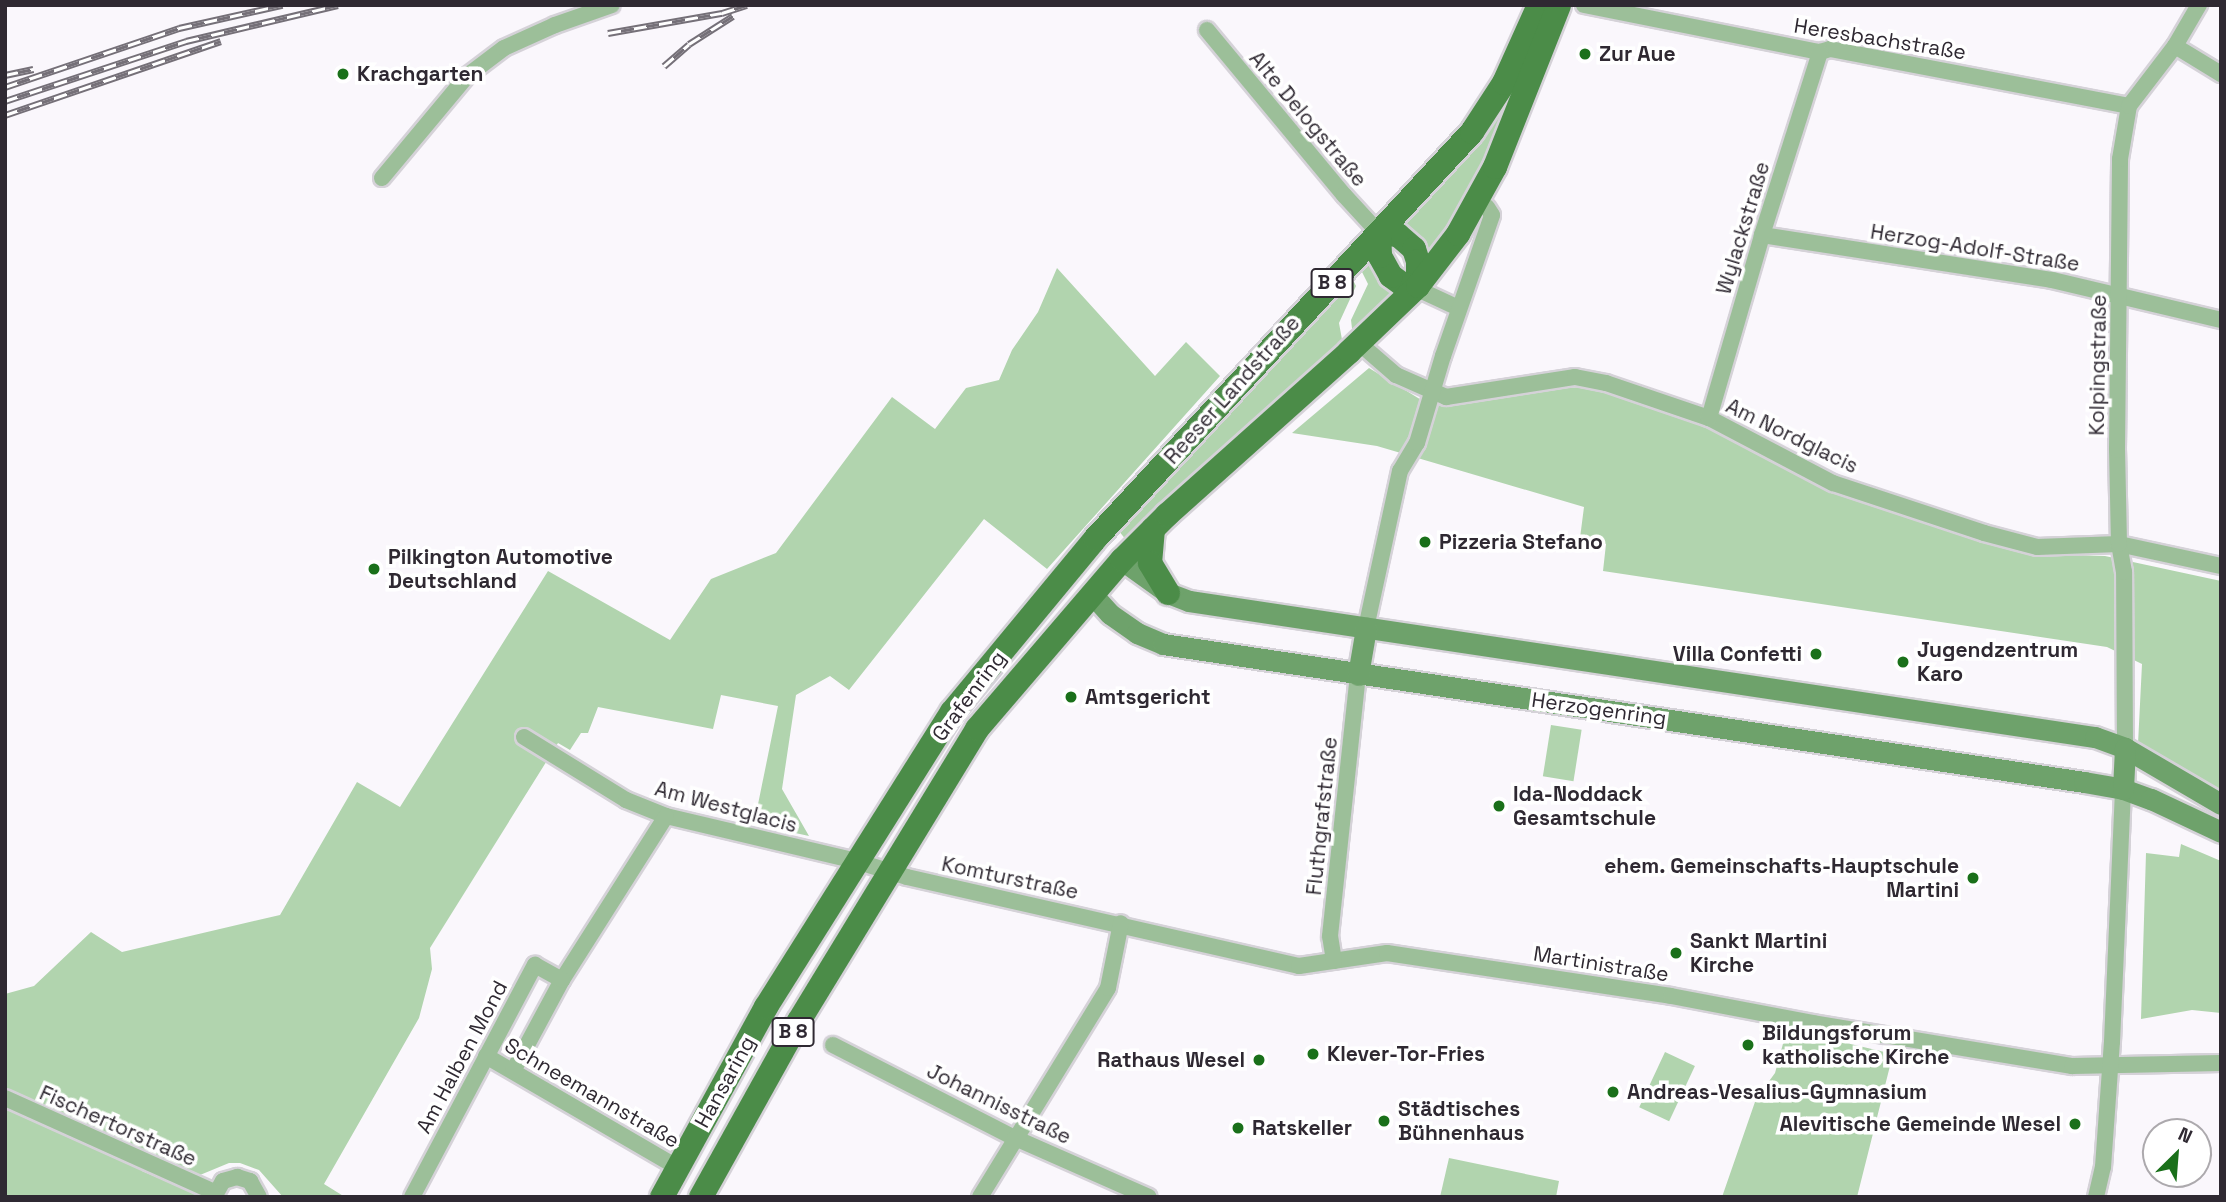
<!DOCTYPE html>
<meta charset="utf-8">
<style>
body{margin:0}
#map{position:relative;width:2226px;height:1202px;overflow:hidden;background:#faf7fc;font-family:"Space Grotesk",sans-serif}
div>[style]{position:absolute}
.green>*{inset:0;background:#b1d4ae;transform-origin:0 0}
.roads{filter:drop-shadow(2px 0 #d5d2d8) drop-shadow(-2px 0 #d5d2d8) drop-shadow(0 2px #d5d2d8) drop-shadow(0 -2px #d5d2d8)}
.street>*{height:16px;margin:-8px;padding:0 8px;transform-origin:8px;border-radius:8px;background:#9cbf99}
.secondary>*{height:21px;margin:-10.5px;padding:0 10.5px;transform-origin:10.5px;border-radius:10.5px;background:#6ea26b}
.primary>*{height:24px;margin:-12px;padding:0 12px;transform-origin:12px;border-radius:12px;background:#4b8c48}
.rail>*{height:7px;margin-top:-3.5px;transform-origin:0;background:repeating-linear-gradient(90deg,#fff 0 13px,#757078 0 26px);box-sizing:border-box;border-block:2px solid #757078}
.dots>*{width:19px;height:19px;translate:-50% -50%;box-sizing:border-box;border:4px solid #fff;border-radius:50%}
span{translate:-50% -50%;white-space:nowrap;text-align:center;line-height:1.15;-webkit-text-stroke:7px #fff;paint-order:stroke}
.shield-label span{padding:2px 5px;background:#fff;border:2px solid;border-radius:5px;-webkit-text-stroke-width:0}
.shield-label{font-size:19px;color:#2f2932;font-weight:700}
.street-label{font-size:21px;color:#2f2932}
.poi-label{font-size:21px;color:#2f2932;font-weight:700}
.left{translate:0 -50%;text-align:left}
.right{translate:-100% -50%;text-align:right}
.frame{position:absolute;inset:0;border:7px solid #2f2932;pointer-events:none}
.north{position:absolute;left:2142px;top:1118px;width:70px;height:70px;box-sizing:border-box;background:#fff;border:2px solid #aca9ad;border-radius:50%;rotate:25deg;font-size:19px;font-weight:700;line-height:28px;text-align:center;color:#2f2932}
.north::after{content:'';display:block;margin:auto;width:24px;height:32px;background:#1a701a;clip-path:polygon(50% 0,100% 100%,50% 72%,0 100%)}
</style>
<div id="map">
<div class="green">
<i style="clip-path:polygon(1518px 73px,1482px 175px,1429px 260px,1399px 222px)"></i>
<i style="clip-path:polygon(1369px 255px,1400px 293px,1353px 337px,1351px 320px,1368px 284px,1359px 266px)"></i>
<i style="clip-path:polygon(1057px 268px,1155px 376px,1186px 342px,1220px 376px,1047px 569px,984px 519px,849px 690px,830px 676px,796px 695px,782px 789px,809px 836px,754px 824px,778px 706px,721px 695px,713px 729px,598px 707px,588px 733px,581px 733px,570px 750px,558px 743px,430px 948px,432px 969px,419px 1018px,324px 1184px,345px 1197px,283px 1197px,259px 1170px,240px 1163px,229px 1163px,200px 1175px,5px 1089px,5px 994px,34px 986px,91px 932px,122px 952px,280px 915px,357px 782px,400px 807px,548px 571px,670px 640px,711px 579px,776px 553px,892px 397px,935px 429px,966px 388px,999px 380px,1012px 350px,1038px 312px)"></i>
<i style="clip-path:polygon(1350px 274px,1356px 286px,1339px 323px,1343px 345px,1127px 541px,1118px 530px)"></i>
<i style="clip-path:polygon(1369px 368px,1423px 401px,1442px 406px,1543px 389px,1583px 387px,1620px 394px,1708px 424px,1831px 489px,2037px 554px,2105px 556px,2221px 581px,2221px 796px,2138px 744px,2142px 664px,2107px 647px,1603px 571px,1606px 544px,1580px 538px,1584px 507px,1377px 446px,1292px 433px)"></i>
<i style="left:1551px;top:725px;width:31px;height:52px;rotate:9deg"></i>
<i style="clip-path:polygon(2181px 844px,2221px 861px,2221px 1013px,2192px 1010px,2141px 1019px,2146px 853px,2179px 857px)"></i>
<i style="clip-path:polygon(1787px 1029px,1893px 1054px,1857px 1197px,1722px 1197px,1756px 1099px,1775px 1073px)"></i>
<i style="left:1665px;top:1052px;width:33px;height:61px;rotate:25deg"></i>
<i style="clip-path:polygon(5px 1105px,141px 1165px,142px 1171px,175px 1185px,180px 1182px,200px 1197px,5px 1197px)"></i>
<i style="clip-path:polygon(1449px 1158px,1559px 1181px,1556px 1197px,1440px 1197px)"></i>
</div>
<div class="roads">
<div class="street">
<i style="left:1584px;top:5px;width:241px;rotate:11.3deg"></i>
<i style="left:1820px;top:52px;width:10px;rotate:-17deg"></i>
<i style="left:1830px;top:49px;width:304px;rotate:10.8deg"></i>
<i style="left:1207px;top:30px;width:214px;rotate:50.3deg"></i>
<i style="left:1344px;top:195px;width:52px;rotate:47.4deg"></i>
<i style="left:2175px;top:46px;width:54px;rotate:31.3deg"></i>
<i style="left:382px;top:178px;width:133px;rotate:-50.2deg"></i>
<i style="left:467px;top:76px;width:46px;rotate:-37.1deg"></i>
<i style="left:504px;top:48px;width:56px;rotate:-24.3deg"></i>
<i style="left:555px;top:25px;width:60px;rotate:-19.3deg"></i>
<i style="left:1762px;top:235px;width:293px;rotate:8.8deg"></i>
<i style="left:2052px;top:280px;width:174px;rotate:13.3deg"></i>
<i style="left:1418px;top:286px;width:8px;rotate:45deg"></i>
<i style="left:1424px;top:292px;width:38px;rotate:25deg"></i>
<i style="left:1359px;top:343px;width:49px;rotate:40.9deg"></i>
<i style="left:1396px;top:375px;width:55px;rotate:23.7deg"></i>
<i style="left:1446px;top:397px;width:131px;rotate:-8.8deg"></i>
<i style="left:1575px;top:377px;width:32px;rotate:11deg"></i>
<i style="left:1606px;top:383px;width:109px;rotate:18.8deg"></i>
<i style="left:1709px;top:418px;width:140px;rotate:27.7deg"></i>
<i style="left:1833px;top:483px;width:159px;rotate:18.3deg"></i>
<i style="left:1984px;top:533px;width:55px;rotate:14.8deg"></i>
<i style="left:2037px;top:547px;width:82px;rotate:-2.1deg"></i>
<i style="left:2119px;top:544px;width:104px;rotate:12.2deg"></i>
<i style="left:1709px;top:418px;width:191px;rotate:-73.8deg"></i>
<i style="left:1762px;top:235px;width:192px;rotate:-72.4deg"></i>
<i style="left:1366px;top:628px;width:161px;rotate:-77.8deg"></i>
<i style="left:1400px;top:471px;width:33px;rotate:-59deg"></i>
<i style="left:1417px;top:443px;width:91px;rotate:-73.4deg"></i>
<i style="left:1443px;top:356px;width:149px;rotate:-70.8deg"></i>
<i style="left:1492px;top:215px;width:9px;rotate:-122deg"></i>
<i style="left:524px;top:737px;width:120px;rotate:31.7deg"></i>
<i style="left:626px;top:800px;width:43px;rotate:21.8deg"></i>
<i style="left:666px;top:816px;width:195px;rotate:13.3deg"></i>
<i style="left:856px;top:861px;width:53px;rotate:17.4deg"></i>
<i style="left:907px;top:877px;width:402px;rotate:12.8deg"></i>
<i style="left:1299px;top:966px;width:89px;rotate:-8.4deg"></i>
<i style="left:1387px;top:953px;width:287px;rotate:8.6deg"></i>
<i style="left:1671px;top:996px;width:144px;rotate:10.8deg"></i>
<i style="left:1812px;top:1023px;width:264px;rotate:9.4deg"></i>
<i style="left:2072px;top:1066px;width:149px;rotate:-1.2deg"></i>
<i style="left:2125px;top:748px;width:176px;rotate:-90.3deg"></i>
<i style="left:2124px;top:572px;width:28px;rotate:-100deg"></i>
<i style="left:2119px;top:544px;width:94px;rotate:-91.2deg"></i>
<i style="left:2117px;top:450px;width:291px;rotate:-89.4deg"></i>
<i style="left:2120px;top:159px;width:54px;rotate:-80.4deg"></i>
<i style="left:2129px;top:106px;width:76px;rotate:-52.5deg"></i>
<i style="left:2175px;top:46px;width:48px;rotate:-59.7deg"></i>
<i style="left:1334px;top:961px;width:25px;rotate:-99deg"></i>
<i style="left:1330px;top:936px;width:262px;rotate:-83.9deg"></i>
<i style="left:833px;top:1045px;width:204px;rotate:27.1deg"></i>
<i style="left:1015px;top:1138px;width:146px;rotate:23.8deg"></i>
<i style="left:486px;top:1056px;width:221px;rotate:30.2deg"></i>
<i style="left:513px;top:1071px;width:103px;rotate:-61.7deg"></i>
<i style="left:562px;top:980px;width:194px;rotate:-57.6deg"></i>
<i style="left:5px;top:1098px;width:229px;rotate:24.2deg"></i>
<i style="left:214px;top:1197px;width:18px;rotate:-61deg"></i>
<i style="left:223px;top:1181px;width:15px;rotate:-16deg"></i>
<i style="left:237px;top:1177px;width:14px;rotate:17deg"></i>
<i style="left:250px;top:1181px;width:18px;rotate:61deg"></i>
<i style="left:412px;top:1197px;width:263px;rotate:-62.1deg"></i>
<i style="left:535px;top:965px;width:31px;rotate:29deg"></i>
<i style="left:980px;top:1197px;width:245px;rotate:-58.5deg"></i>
<i style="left:1108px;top:988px;width:66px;rotate:-78.7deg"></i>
<i style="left:2096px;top:1197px;width:31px;rotate:-77deg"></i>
<i style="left:2103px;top:1167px;width:125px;rotate:-85.9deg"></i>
<i style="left:2112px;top:1042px;width:253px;rotate:-87.5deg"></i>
</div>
<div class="secondary">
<i style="left:1122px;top:560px;width:57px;rotate:35.7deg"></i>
<i style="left:1168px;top:593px;width:22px;rotate:21deg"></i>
<i style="left:1189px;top:601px;width:916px;rotate:8.54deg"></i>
<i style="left:2095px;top:737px;width:32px;rotate:20deg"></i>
<i style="left:2125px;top:748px;width:111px;rotate:30.3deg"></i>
<i style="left:1091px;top:593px;width:28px;rotate:48deg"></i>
<i style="left:1110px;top:614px;width:33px;rotate:35deg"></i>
<i style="left:1137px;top:633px;width:28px;rotate:23deg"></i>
<i style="left:1163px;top:644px;width:931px;rotate:8.52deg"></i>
<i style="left:2084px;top:782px;width:40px;rotate:10deg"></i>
<i style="left:2123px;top:789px;width:30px;rotate:20deg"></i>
<i style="left:2151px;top:799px;width:77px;rotate:25.2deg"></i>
<i style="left:1358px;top:675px;width:48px;rotate:-80.3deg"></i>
<i style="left:2123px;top:789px;width:41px;rotate:-87.2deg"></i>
</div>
<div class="primary">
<i style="left:1379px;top:233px;width:19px;rotate:6deg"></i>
<i style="left:1398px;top:235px;width:21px;rotate:41deg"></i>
<i style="left:1414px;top:249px;width:13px;rotate:72deg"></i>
<i style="left:1418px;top:261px;width:25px;rotate:90deg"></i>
<i style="left:1418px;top:286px;width:16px;rotate:-173deg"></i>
<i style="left:1402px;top:284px;width:14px;rotate:-144deg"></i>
<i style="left:1391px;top:276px;width:23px;rotate:-119deg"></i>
<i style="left:1380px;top:256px;width:23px;rotate:-92deg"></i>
<i style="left:1153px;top:529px;width:34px;rotate:95deg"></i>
<i style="left:1150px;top:563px;width:35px;rotate:59deg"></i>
<i style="left:662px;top:1197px;width:217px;rotate:-61.3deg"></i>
<i style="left:766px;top:1007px;width:349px;rotate:-57.8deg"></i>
<i style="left:952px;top:712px;width:224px;rotate:-50.4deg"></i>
<i style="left:1095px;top:539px;width:555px;rotate:-47.19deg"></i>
<i style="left:1472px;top:132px;width:59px;rotate:-56.9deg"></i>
<i style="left:1504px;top:83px;width:85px;rotate:-65.8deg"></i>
<i style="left:701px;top:1197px;width:201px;rotate:-60.9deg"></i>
<i style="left:799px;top:1021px;width:342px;rotate:-58.6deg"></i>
<i style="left:977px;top:729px;width:223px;rotate:-49.4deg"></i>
<i style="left:1122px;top:560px;width:64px;rotate:-45deg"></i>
<i style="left:1167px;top:515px;width:244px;rotate:-41.8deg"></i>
<i style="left:1349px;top:352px;width:95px;rotate:-43.7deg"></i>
<i style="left:1418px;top:286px;width:66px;rotate:-52.4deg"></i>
<i style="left:1458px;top:234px;width:77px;rotate:-61.1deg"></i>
<i style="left:1495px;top:167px;width:174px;rotate:-68.4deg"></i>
</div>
</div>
<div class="rail">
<i style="left:608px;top:33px;width:116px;rotate:-10deg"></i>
<i style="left:722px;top:13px;width:26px;rotate:-18deg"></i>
<i style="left:664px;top:66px;width:33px;rotate:-41deg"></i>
<i style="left:689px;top:44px;width:52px;rotate:-32.5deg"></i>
<i style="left:5px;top:75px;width:29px;rotate:-12deg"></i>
<i style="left:5px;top:87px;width:184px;rotate:-18.7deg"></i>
<i style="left:179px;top:28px;width:106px;rotate:-12.6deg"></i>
<i style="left:5px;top:101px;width:191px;rotate:-18.3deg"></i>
<i style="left:186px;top:41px;width:156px;rotate:-13.3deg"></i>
<i style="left:5px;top:115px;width:228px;rotate:-18.9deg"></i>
</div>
<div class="dots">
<i style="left:1585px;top:54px;background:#1a701a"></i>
<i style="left:343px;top:74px;background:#1a701a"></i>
<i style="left:1425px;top:542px;background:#1a701a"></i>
<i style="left:374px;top:569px;background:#1a701a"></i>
<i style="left:1816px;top:654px;background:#1a701a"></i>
<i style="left:1903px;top:662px;background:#1a701a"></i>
<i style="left:1071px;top:697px;background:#1a701a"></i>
<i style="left:1499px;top:806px;background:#1a701a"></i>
<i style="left:1973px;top:878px;background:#1a701a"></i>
<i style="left:1676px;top:953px;background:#1a701a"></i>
<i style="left:1748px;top:1045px;background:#1a701a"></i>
<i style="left:1313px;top:1054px;background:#1a701a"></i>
<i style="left:1259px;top:1060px;background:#1a701a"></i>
<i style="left:1613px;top:1092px;background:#1a701a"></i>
<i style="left:1384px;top:1121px;background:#1a701a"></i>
<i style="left:2075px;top:1124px;background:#1a701a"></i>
<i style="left:1238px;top:1128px;background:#1a701a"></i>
</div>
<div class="shield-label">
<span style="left:1332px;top:283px">B 8</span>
<span style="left:793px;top:1032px">B 8</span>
</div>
<div class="street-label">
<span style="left:1880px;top:39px;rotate:9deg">Heresbachstraße</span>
<span style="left:1308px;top:119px;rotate:50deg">Alte Delogstraße</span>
<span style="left:1743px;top:228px;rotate:-73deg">Wylackstraße</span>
<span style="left:1975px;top:248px;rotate:9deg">Herzog-Adolf-Straße</span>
<span style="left:2098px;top:365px;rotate:-89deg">Kolpingstraße</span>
<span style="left:1232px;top:390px;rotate:-48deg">Reeser Landstraße</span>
<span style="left:1792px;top:436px;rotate:26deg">Am Nordglacis</span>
<span style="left:969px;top:696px;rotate:-53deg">Grafenring</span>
<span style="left:1599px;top:709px;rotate:8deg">Herzogenring</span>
<span style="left:726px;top:807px;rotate:15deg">Am Westglacis</span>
<span style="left:1322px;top:816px;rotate:-84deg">Fluthgrafstraße</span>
<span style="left:1010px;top:878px;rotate:12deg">Komturstraße</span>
<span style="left:1601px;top:964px;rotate:9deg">Martinistraße</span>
<span style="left:462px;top:1057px;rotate:-62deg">Am Halben Mond</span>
<span style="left:725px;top:1082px;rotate:-61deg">Hansaring</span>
<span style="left:592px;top:1093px;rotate:30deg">Schneemannstraße</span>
<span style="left:999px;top:1104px;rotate:26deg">Johannisstraße</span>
<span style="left:118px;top:1126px;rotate:24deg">Fischertorstraße</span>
</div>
<div class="poi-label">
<span class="left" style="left:1599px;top:54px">Zur Aue</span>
<span class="left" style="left:357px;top:74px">Krachgarten</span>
<span class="left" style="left:1439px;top:542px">Pizzeria Stefano</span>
<span class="left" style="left:388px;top:569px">Pilkington Automotive<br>Deutschland</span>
<span class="left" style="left:1917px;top:662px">Jugendzentrum<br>Karo</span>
<span class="right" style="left:1802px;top:654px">Villa Confetti</span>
<span class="left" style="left:1085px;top:697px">Amtsgericht</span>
<span class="left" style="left:1513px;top:806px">Ida-Noddack<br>Gesamtschule</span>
<span class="right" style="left:1959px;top:878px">ehem. Gemeinschafts-Hauptschule<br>Martini</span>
<span class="left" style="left:1690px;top:953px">Sankt Martini<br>Kirche</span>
<span class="left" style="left:1762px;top:1045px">Bildungsforum<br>katholische Kirche</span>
<span class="left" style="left:1327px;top:1054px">Klever-Tor-Fries</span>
<span class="right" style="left:1245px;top:1060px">Rathaus Wesel</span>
<span class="left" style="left:1627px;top:1092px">Andreas-Vesalius-Gymnasium</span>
<span class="left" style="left:1398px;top:1121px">Städtisches<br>Bühnenhaus</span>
<span class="right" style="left:2061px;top:1124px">Alevitische Gemeinde Wesel</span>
<span class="left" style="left:1252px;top:1128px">Ratskeller</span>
</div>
<div class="frame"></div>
<div class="north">N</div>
</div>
